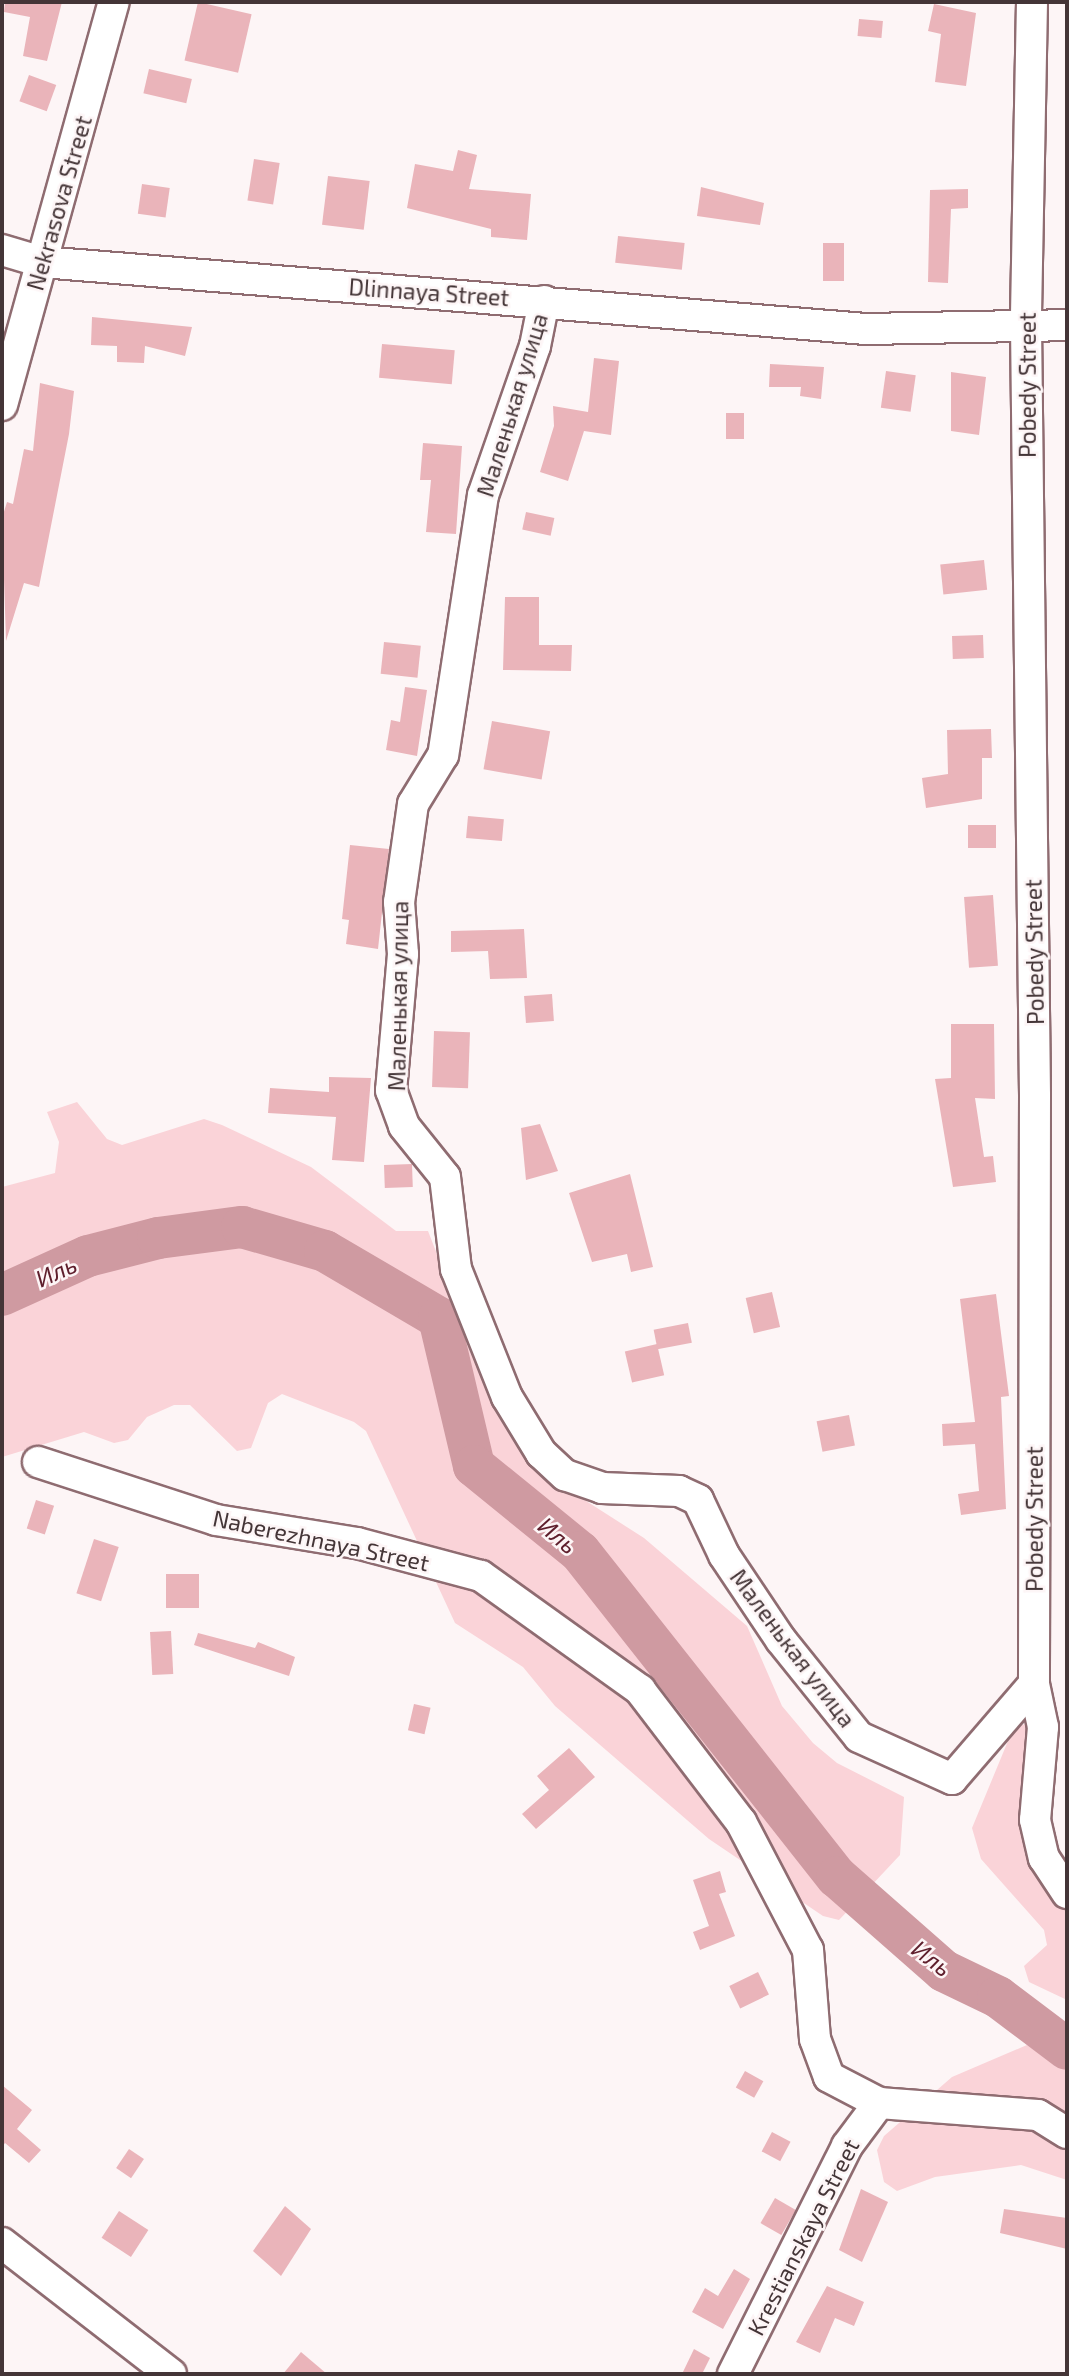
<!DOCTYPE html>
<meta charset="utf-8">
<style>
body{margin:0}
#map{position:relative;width:1069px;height:2376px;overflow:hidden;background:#fdf5f6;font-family:"Exo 2",sans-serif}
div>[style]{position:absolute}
.green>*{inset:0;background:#fad3d8}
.river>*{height:42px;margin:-21px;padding:0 21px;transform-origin:21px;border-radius:21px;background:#cf9aa1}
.building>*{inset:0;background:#eab4ba;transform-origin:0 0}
.roads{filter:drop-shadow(2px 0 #8f6c71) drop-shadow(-2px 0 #8f6c71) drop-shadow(0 2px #8f6c71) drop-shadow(0 -2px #8f6c71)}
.minor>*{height:30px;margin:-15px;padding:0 15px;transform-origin:15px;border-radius:15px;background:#fff}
span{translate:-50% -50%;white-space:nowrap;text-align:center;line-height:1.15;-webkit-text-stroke:5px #fdf5f6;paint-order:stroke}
.street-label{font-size:23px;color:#443537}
.water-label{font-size:24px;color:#5e1e2c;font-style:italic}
.frame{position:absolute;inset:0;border:4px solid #443537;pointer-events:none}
</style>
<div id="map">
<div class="green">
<i style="clip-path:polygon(77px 1102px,107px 1139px,122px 1145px,204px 1119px,222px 1125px,311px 1167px,396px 1231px,428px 1231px,477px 1357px,544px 1474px,644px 1538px,747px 1626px,782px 1706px,813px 1743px,837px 1763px,904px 1797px,900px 1855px,839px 1920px,823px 1916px,709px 1839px,555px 1706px,523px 1667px,455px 1623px,366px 1431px,354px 1422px,282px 1394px,268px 1403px,251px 1448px,237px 1451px,190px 1405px,174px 1405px,147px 1417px,128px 1440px,114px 1443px,84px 1432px,2px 1457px,2px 1187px,55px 1173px,59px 1142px,47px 1112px)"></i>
<i style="clip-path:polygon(1030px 1722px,1067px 1901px,1067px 2000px,1029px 1982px,1024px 1966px,1047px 1945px,1044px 1930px,981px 1859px,972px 1828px,1008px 1741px,1015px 1728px)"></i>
<i style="clip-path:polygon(1027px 2045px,1067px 2069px,1067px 2180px,1021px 2165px,935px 2177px,897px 2191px,884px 2182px,877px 2150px,884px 2136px,952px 2077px)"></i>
</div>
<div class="river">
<i style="left:2px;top:1295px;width:94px;rotate:-24.4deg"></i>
<i style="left:88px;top:1256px;width:72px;rotate:-14.4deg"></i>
<i style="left:158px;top:1238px;width:85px;rotate:-7.5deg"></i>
<i style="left:242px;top:1227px;width:86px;rotate:16.1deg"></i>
<i style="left:325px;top:1251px;width:132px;rotate:30.4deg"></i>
<i style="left:439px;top:1318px;width:152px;rotate:76.7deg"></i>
<i style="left:474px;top:1466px;width:136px;rotate:39.1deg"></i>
<i style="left:580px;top:1552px;width:414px;rotate:51.7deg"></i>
<i style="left:837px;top:1877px;width:142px;rotate:41.3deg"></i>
<i style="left:944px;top:1971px;width:60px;rotate:25.7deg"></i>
<i style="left:998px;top:1997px;width:86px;rotate:37deg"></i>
</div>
<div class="building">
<i style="clip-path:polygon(5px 2px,62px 2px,47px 61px,23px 56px,30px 17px,4px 12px)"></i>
<i style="left:198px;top:2px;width:55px;height:60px;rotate:13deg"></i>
<i style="clip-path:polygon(934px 4px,976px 13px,966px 86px,935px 82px,941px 34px,928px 31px)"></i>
<i style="left:859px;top:19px;width:24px;height:17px;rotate:5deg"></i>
<i style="left:149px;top:69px;width:44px;height:25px;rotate:13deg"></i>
<i style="left:29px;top:75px;width:29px;height:28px;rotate:20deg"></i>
<i style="clip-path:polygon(458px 150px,477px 155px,469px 189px,531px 194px,527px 240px,491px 237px,491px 229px,407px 208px,415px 164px,453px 171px)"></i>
<i style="left:254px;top:159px;width:26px;height:42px;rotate:9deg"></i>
<i style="left:328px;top:176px;width:42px;height:49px;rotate:7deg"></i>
<i style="left:142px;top:184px;width:28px;height:30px;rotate:8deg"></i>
<i style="clip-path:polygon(701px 187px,764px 203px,760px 225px,697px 216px)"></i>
<i style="clip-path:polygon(968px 189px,968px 208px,951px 209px,948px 283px,928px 282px,930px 190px)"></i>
<i style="left:618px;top:236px;width:67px;height:27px;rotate:6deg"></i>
<i style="left:823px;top:243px;width:21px;height:38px"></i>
<i style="clip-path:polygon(92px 317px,192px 327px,185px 356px,145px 346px,144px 363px,117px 362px,117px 346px,91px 345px)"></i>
<i style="left:382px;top:344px;width:73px;height:34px;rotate:5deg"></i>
<i style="clip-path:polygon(594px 358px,619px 361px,611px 435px,584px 431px,568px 481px,540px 472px,554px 426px,553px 406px,588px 412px)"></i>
<i style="clip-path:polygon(770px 364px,824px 367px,821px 399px,800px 396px,801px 387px,769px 387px)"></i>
<i style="left:886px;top:371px;width:30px;height:37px;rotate:8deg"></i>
<i style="clip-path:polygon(951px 372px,986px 377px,979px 435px,951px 431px)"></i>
<i style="clip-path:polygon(40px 383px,74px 391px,69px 434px,39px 587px,24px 583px,6px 641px,2px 518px,7px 502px,13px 504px,24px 449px,33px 451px)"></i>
<i style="left:726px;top:413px;width:18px;height:26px"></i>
<i style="clip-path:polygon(423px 443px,462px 446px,456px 534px,426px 532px,431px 480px,420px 480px)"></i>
<i style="left:526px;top:512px;width:29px;height:18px;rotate:12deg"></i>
<i style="left:984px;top:560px;width:30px;height:44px;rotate:84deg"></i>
<i style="clip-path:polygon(505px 597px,539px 597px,539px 645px,572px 645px,571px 671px,503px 670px)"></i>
<i style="left:983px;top:635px;width:23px;height:31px;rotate:88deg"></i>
<i style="left:384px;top:642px;width:37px;height:32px;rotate:6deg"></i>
<i style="clip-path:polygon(405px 687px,427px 690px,417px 756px,386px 750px,391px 720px,400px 722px)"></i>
<i style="left:492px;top:721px;width:59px;height:49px;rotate:10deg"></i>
<i style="clip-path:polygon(991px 729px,992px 758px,982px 758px,982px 799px,926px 808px,922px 778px,948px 774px,947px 730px)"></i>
<i style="left:468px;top:816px;width:36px;height:22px;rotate:5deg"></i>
<i style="left:968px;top:825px;width:28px;height:23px"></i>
<i style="clip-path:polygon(350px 845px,389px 849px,378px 949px,346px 944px,349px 920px,342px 919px)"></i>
<i style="left:993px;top:895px;width:71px;height:29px;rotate:86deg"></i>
<i style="clip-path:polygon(524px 929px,527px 978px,490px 979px,488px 951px,451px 952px,451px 931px)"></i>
<i style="left:552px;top:994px;width:27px;height:28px;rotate:86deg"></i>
<i style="clip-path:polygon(951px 1024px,994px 1024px,995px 1099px,975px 1098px,984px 1157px,993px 1156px,996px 1182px,953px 1187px,935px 1079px,951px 1078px)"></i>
<i style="left:434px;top:1031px;width:36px;height:56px;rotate:2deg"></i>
<i style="clip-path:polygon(329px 1077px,371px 1078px,364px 1162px,332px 1160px,336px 1117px,268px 1113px,270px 1088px,329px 1092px)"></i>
<i style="clip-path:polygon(540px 1124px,558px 1171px,526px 1180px,521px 1128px)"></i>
<i style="left:384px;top:1165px;width:28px;height:23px;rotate:-2deg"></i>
<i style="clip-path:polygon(630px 1174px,653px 1267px,631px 1272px,627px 1254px,592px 1262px,569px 1193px)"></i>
<i style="left:772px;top:1292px;width:36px;height:27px;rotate:77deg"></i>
<i style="clip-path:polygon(996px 1294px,1009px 1396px,1001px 1397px,1006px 1509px,961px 1515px,958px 1494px,979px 1491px,975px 1444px,943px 1446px,942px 1424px,975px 1422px,960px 1299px)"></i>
<i style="left:688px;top:1323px;width:20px;height:35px;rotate:79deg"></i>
<i style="left:657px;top:1344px;width:32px;height:33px;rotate:77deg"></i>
<i style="left:849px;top:1415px;width:31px;height:33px;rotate:79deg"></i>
<i style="left:36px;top:1500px;width:19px;height:30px;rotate:18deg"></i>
<i style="left:94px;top:1539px;width:26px;height:57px;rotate:18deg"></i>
<i style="left:166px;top:1574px;width:33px;height:34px"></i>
<i style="left:171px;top:1631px;width:43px;height:21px;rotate:87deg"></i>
<i style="clip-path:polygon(198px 1633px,255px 1648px,258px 1642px,295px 1657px,289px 1676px,194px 1645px)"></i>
<i style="left:414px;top:1704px;width:17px;height:27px;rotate:13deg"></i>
<i style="clip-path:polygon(569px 1748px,595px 1777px,536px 1829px,522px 1814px,549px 1790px,537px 1776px)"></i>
<i style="clip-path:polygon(720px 1871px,726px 1892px,719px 1894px,735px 1936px,700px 1950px,693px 1932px,709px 1926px,693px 1880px)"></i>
<i style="left:758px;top:1972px;width:25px;height:32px;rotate:64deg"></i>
<i style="left:745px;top:2071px;width:21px;height:19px;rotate:29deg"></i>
<i style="clip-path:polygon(2px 2085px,32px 2110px,17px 2129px,41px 2150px,29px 2163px,5px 2143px,2px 2147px)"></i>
<i style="left:772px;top:2132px;width:21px;height:22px;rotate:28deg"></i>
<i style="left:129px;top:2149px;width:18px;height:23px;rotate:34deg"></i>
<i style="clip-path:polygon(861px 2189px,888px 2202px,862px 2262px,839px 2250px)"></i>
<i style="left:775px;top:2198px;width:24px;height:29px;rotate:30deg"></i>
<i style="clip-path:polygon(285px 2206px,311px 2229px,281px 2276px,253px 2251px)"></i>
<i style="clip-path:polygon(1004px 2209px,1067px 2218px,1067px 2249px,1000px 2233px)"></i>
<i style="left:119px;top:2211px;width:35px;height:32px;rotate:33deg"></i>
<i style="clip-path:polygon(734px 2269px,750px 2279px,723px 2329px,692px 2312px,705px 2288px,718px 2296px)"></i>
<i style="clip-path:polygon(827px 2286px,864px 2302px,854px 2326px,835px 2318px,820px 2353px,796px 2342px)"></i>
<i style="clip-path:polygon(694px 2349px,710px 2358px,702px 2374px,682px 2374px)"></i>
<i style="clip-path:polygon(301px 2352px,327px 2374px,283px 2374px)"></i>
</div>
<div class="roads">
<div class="minor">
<i style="left:1032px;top:2px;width:323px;rotate:91.1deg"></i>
<i style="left:1026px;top:325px;width:771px;rotate:89.33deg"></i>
<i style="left:1035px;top:1096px;width:588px;rotate:90.1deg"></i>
<i style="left:1034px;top:1684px;width:44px;rotate:78.2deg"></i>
<i style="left:1043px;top:1727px;width:93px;rotate:94.9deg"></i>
<i style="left:1035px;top:1820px;width:39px;rotate:77deg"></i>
<i style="left:1044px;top:1858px;width:42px;rotate:56.7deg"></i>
<i style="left:2px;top:250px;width:42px;rotate:16.7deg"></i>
<i style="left:42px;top:262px;width:827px;rotate:4.65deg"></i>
<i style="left:866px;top:329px;width:201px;rotate:-1.1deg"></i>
<i style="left:544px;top:301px;width:46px;rotate:101.3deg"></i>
<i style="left:535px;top:346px;width:158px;rotate:109.2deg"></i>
<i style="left:483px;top:495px;width:263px;rotate:98.7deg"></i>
<i style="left:443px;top:755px;width:57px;rotate:121.5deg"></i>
<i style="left:413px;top:804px;width:99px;rotate:98.1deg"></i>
<i style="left:399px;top:902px;width:52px;rotate:85.6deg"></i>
<i style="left:403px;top:954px;width:137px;rotate:95deg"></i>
<i style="left:391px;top:1090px;width:38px;rotate:70deg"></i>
<i style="left:404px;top:1126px;width:65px;rotate:51.2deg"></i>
<i style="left:445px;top:1177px;width:93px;rotate:83.2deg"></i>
<i style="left:456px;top:1269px;width:138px;rotate:68.3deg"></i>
<i style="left:507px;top:1397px;width:66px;rotate:58.7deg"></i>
<i style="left:541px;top:1453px;width:33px;rotate:43deg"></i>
<i style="left:565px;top:1475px;width:39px;rotate:19deg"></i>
<i style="left:602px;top:1488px;width:77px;rotate:2.2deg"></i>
<i style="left:679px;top:1491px;width:21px;rotate:25deg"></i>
<i style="left:698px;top:1500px;width:61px;rotate:64.7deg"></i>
<i style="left:724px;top:1555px;width:102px;rotate:56.2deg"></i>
<i style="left:781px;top:1640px;width:124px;rotate:51.2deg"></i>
<i style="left:859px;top:1737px;width:102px;rotate:24.3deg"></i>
<i style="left:952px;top:1779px;width:125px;rotate:-49.2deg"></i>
<i style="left:2px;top:405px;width:418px;rotate:-74.5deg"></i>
<i style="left:38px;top:1462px;width:187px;rotate:18deg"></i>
<i style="left:216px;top:1520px;width:143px;rotate:9.3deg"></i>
<i style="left:357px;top:1543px;width:128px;rotate:14.9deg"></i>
<i style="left:481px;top:1576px;width:196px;rotate:35.6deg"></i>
<i style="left:640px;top:1690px;width:166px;rotate:52.6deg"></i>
<i style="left:741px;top:1822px;width:144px;rotate:62.4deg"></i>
<i style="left:808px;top:1950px;width:89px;rotate:85.5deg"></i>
<i style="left:815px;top:2039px;width:40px;rotate:69.8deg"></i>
<i style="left:829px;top:2077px;width:56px;rotate:27.5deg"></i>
<i style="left:879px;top:2103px;width:159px;rotate:4.3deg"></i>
<i style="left:1038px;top:2115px;width:34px;rotate:32deg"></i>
<i style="left:2px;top:2243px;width:214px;rotate:37.8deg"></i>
<i style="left:733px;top:2374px;width:255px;rotate:-63.4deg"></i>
<i style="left:847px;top:2146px;width:54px;rotate:-53.3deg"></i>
</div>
</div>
<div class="street-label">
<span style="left:59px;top:203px;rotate:-74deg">Nekrasova Street</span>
<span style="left:429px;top:292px;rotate:4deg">Dlinnaya Street</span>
<span style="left:1027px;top:385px;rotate:-90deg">Pobedy Street</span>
<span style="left:512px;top:405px;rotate:-73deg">Маленькая улица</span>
<span style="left:1034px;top:952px;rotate:-91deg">Pobedy Street</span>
<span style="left:398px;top:996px;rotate:-89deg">Маленькая улица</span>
<span style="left:1034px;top:1519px;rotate:-90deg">Pobedy Street</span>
<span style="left:321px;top:1540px;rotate:12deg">Naberezhnaya Street</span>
<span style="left:793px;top:1648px;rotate:53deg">Маленькая улица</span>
<span style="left:803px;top:2237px;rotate:-63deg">Krestianskaya Street</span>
</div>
<div class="water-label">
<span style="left:56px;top:1271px;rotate:-24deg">Иль</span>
<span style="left:558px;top:1535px;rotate:40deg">Иль</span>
<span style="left:932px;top:1958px;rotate:37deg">Иль</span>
</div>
<div class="frame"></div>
</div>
